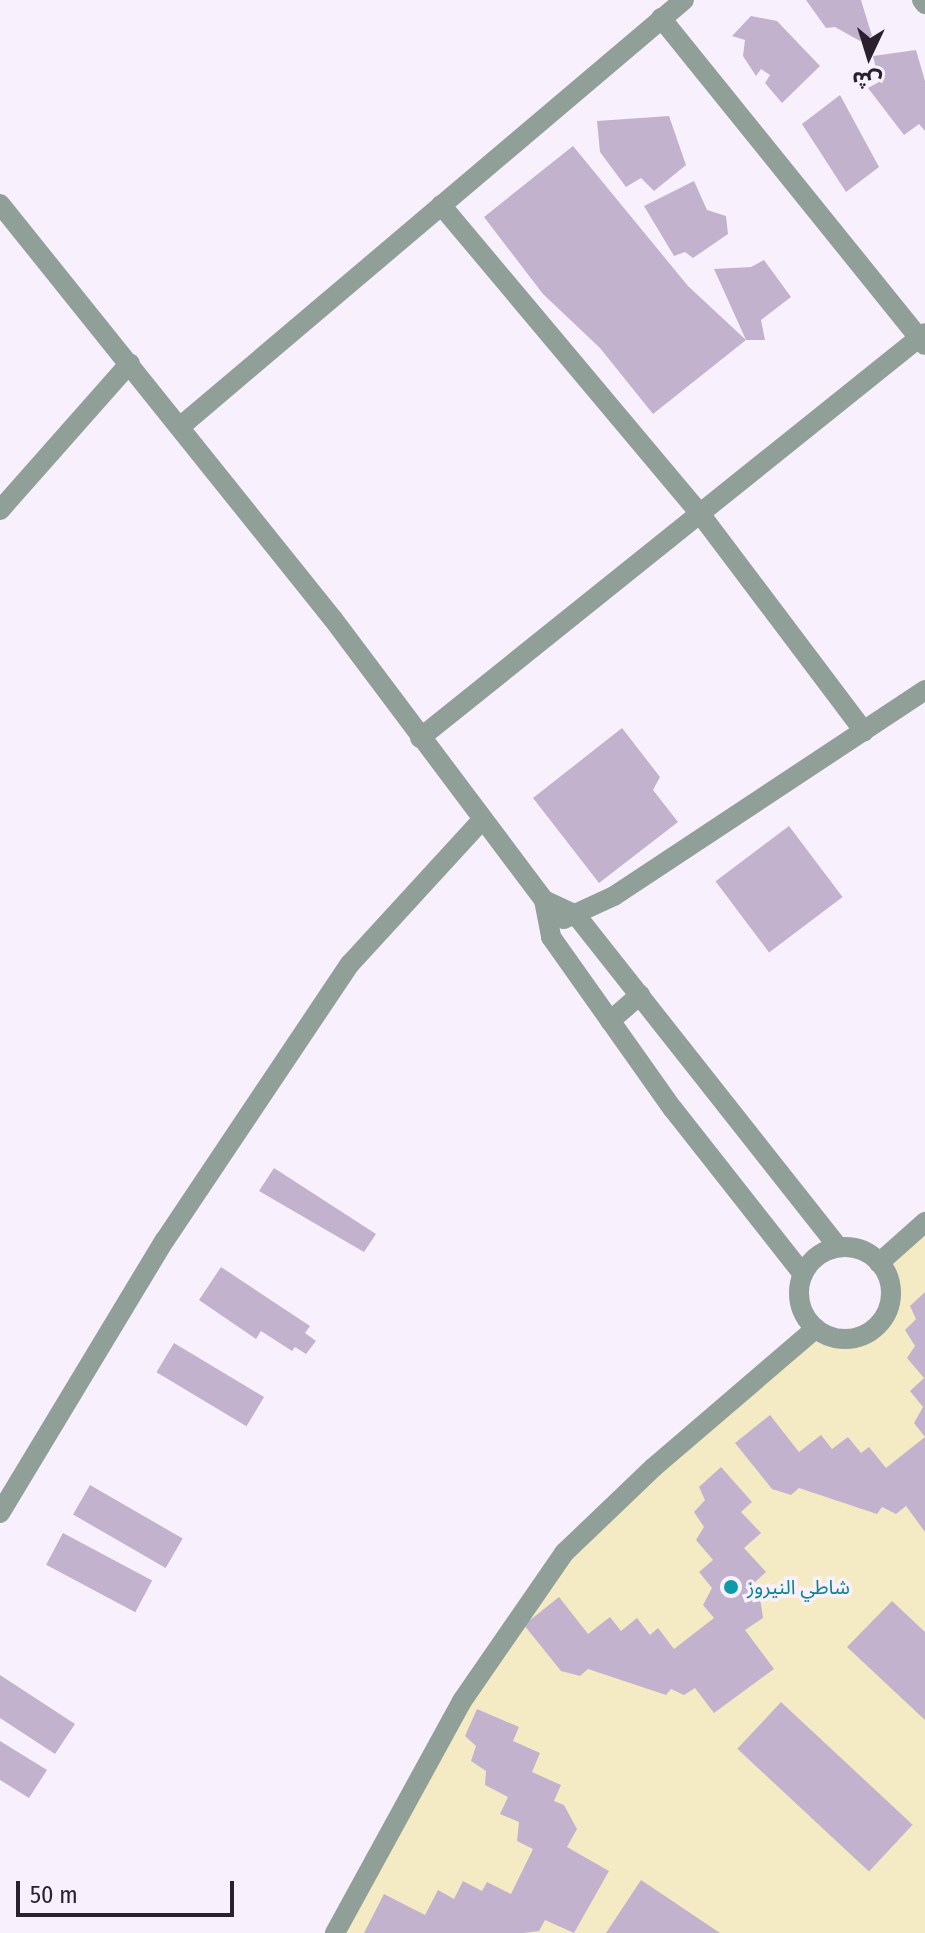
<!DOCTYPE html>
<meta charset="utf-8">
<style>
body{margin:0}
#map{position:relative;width:925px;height:1933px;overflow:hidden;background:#f8f1fd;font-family:"Fira Sans Condensed","Noto Sans Arabic",sans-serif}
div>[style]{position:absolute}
.sand>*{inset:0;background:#f4ebc5}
.building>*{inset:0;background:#c3b2ce;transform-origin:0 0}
.minor>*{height:20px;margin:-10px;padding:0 10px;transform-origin:10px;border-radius:10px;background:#909f98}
.minor>.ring{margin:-10px;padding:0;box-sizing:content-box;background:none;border:20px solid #909f98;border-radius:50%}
.dots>*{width:22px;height:22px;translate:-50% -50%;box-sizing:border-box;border:4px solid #f8f1fd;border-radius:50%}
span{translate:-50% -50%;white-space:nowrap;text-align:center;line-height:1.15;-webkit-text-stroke:7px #f8f1fd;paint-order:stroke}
.culture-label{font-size:20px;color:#0d838f}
.left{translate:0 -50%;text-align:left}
.north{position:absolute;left:829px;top:16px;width:80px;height:80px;-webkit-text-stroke:6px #f8f1fd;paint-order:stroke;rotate:184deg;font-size:22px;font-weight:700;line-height:32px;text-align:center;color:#29222e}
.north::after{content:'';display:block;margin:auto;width:28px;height:36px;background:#29222e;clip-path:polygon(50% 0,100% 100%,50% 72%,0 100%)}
.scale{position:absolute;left:16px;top:1881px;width:218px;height:36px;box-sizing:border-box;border:4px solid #29222e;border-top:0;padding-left:10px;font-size:24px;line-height:28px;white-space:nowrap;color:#29222e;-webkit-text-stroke:6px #f8f1fd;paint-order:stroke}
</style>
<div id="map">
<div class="sand">
<i style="clip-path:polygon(925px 1222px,925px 1933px,335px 1933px,462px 1701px,564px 1553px,816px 1328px,844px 1338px,872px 1330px,889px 1305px,891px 1290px,879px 1263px)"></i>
</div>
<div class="building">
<i style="clip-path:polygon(806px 0,861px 0,872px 36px,860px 41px,835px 27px,826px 28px)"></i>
<i style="clip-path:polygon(751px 16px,777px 21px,820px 66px,782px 103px,765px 83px,770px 75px,761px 69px,756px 76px,743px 56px,745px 40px,732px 36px)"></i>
<i style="clip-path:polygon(916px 50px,925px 81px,925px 131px,919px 124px,904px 135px,868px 88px,879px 82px,873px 56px)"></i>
<i style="clip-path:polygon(840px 95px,879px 167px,846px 192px,802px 124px)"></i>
<i style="clip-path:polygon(669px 116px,686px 165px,654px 191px,641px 178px,626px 187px,600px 152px,597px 121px)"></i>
<i style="clip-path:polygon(573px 146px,688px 286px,746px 340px,653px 414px,600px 348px,543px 294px,484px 217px)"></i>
<i style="clip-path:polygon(694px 181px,707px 210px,726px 216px,728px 234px,693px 258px,685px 252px,674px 256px,644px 206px)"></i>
<i style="clip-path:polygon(764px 260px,791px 297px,761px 320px,765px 340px,746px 340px,714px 269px,751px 267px)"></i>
<i style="clip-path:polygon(622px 728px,660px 777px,653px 790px,678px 822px,599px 883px,533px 798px)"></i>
<i style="left:789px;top:826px;width:89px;height:92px;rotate:53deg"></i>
<i style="clip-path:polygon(274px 1168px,376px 1234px,364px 1252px,259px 1191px)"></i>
<i style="clip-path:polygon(221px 1267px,310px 1326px,305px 1333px,316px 1341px,306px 1354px,295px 1347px,292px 1351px,261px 1331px,256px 1339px,199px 1300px)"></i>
<i style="clip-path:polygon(925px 1292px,925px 1437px,914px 1423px,923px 1407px,910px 1391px,924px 1378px,907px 1358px,915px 1346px,905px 1330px,916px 1319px,910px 1306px)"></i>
<i style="left:174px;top:1343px;width:105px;height:34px;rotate:31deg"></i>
<i style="clip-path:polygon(770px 1415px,799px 1452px,821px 1435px,832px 1449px,848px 1437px,861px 1453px,869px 1447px,886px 1468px,925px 1437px,925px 1532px,906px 1506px,896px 1514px,882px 1507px,877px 1514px,799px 1488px,791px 1495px,772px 1489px,735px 1443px)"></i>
<i style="clip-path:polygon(721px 1467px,752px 1502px,741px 1512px,761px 1533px,744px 1548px,766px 1572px,753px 1584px,759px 1591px,763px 1618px,745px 1630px,774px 1669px,714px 1713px,695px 1688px,684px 1695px,671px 1689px,666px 1695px,588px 1669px,580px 1676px,561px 1671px,524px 1625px,559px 1597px,588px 1634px,610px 1617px,621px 1631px,637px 1618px,650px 1635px,658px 1628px,674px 1649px,714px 1618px,703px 1605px,712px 1588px,699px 1572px,713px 1560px,696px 1540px,704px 1527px,694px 1512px,705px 1500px,699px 1487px)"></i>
<i style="left:90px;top:1485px;width:107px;height:34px;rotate:30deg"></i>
<i style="left:63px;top:1533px;width:101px;height:36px;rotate:28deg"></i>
<i style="clip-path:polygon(892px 1601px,925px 1632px,925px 1720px,847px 1647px)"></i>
<i style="clip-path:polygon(0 1675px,75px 1724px,55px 1754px,0 1718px)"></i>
<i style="left:781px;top:1702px;width:180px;height:64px;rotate:43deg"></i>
<i style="clip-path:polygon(477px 1709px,519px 1727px,513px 1741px,540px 1753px,532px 1772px,561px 1785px,554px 1801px,564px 1805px,577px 1829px,567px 1847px,609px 1871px,574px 1933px,545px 1920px,539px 1931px,523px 1933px,364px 1933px,384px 1894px,425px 1915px,438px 1890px,454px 1899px,463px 1881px,482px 1891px,487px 1882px,511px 1894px,533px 1849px,517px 1841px,519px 1822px,500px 1814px,508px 1797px,485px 1785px,486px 1771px,471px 1761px,476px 1746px,465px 1736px)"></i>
<i style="clip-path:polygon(0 1741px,47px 1770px,29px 1798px,0 1780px)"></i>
<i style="clip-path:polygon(641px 1880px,720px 1933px,606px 1933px)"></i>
</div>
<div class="minor">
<i style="left:922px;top:0;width:5px;rotate:53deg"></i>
<i style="left:661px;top:18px;width:420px;rotate:51.1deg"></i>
<i style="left:0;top:204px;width:532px;rotate:51.26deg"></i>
<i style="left:333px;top:619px;width:351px;rotate:53.1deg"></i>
<i style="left:544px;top:900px;width:38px;rotate:79deg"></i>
<i style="left:551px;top:937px;width:211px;rotate:54.7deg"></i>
<i style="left:673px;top:1109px;width:210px;rotate:51.8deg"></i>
<i style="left:441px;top:205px;width:400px;rotate:50deg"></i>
<i style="left:698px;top:511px;width:276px;rotate:53deg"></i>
<i style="left:181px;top:426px;width:659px;rotate:-40.26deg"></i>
<i style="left:0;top:510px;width:196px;rotate:-48.5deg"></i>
<i style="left:420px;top:738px;width:647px;rotate:-38.73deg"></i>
<i style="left:544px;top:900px;width:35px;rotate:25deg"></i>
<i style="left:576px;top:915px;width:423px;rotate:51.7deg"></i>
<i style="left:564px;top:919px;width:55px;rotate:-24.7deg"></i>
<i style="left:614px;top:896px;width:373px;rotate:-33.5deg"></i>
<i style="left:610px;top:1021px;width:40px;rotate:-41deg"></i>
<i class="ring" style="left:799px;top:1247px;width:72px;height:72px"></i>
<i style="left:879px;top:1263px;width:62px;rotate:-41.7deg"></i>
<i style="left:0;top:1513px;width:319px;rotate:-58.9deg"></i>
<i style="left:165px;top:1240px;width:332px;rotate:-56.2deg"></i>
<i style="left:350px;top:964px;width:195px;rotate:-47.5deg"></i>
<i style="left:335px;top:1933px;width:264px;rotate:-61.3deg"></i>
<i style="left:462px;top:1701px;width:180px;rotate:-55.4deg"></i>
<i style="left:564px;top:1553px;width:124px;rotate:-43.7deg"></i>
<i style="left:654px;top:1467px;width:213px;rotate:-40.6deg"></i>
</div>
<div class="dots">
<i style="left:731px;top:1587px;background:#0f9aa8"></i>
</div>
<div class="culture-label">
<span class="left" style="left:747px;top:1587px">شاطي النيروز</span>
</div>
<div class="north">ش</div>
<div class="scale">50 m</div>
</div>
